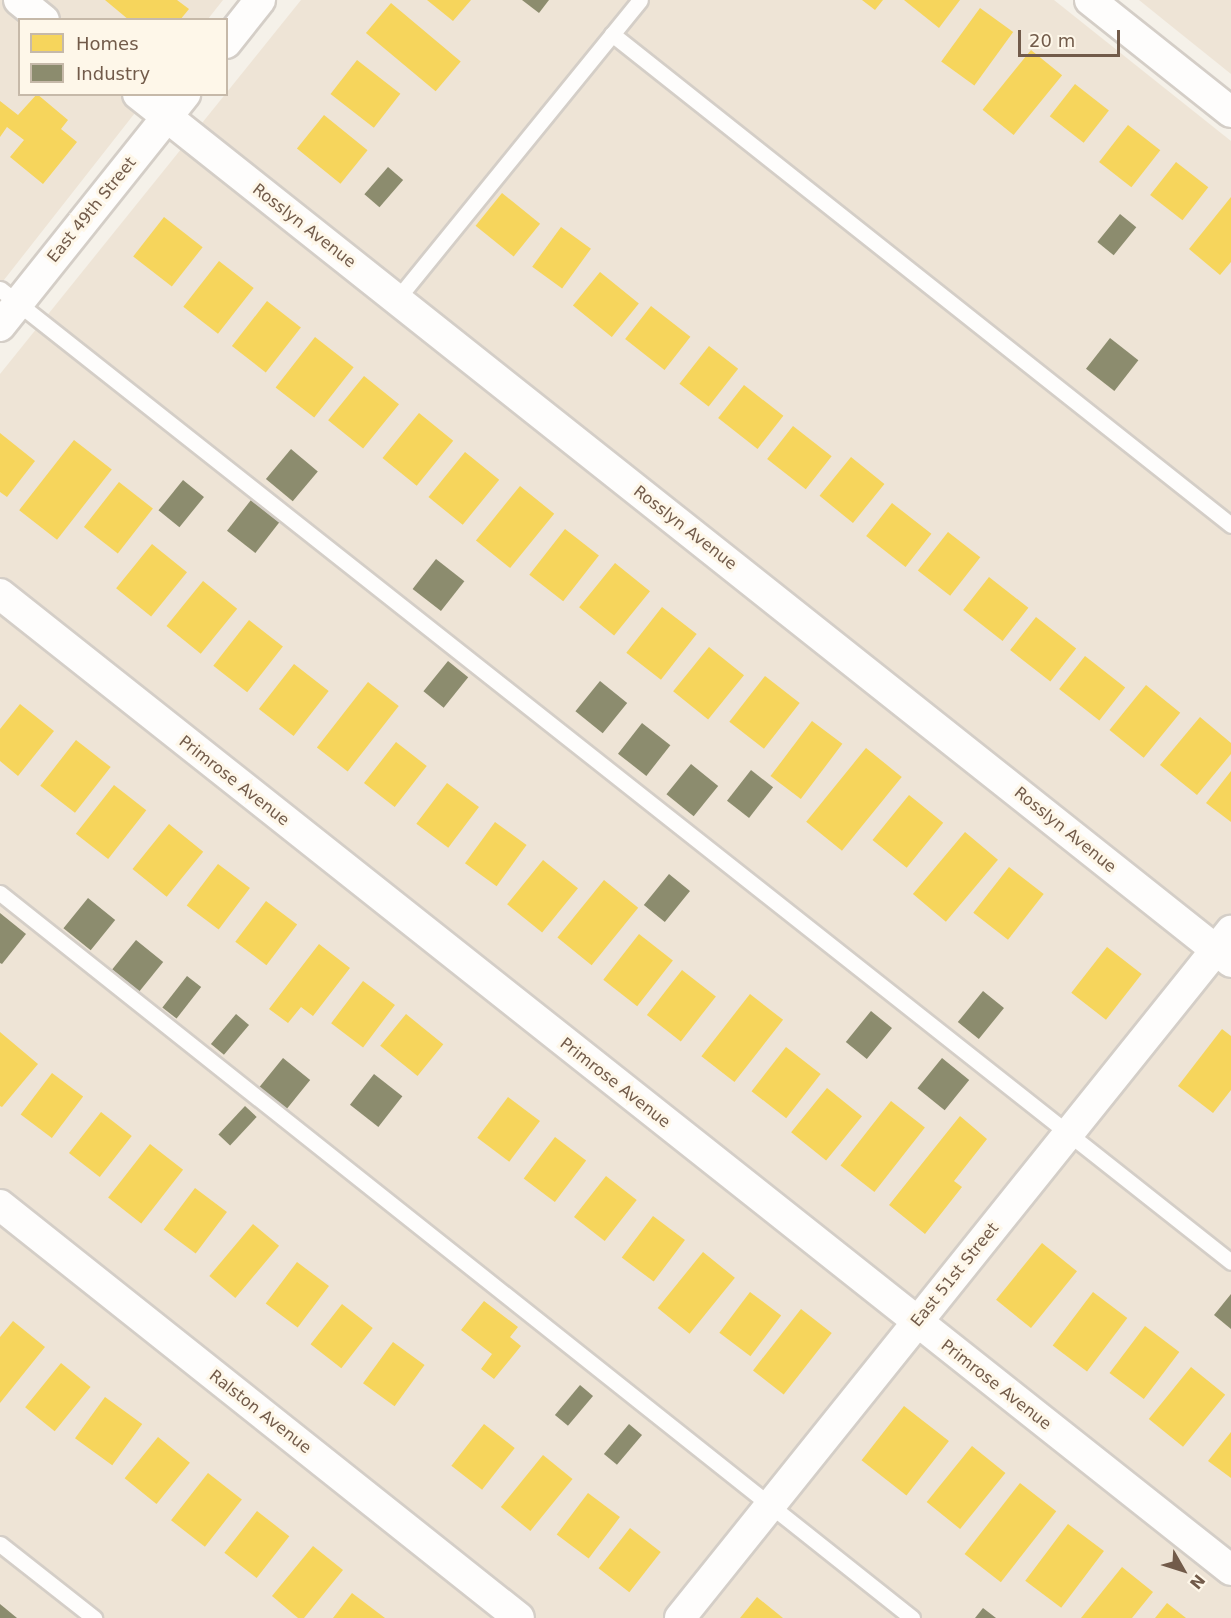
<!DOCTYPE html>
<style>
body{margin:0}
#map{position:relative;width:1231px;height:1618px;overflow:hidden;background:#f5f1e9;font-family:"DejaVu Sans",sans-serif}
div>[style]{position:absolute}
.residential>*{inset:0;background:#eee4d6}
.homes>*{inset:0;background:#f6d55c;transform-origin:0 0}
.industry>*{inset:0;background:#8c8c6e;transform-origin:0 0}
.roads{filter:drop-shadow(2px 0 #d4cec7) drop-shadow(-2px 0 #d4cec7) drop-shadow(0 2px #d4cec7) drop-shadow(0 -2px #d4cec7)}
.lane>*{height:15px;margin:-7.5px;padding:0 7.5px;transform-origin:7.5px;border-radius:7.5px;background:#fefdfc}
.street>*{height:30px;margin:-15px;padding:0 15px;transform-origin:15px;border-radius:15px;background:#fefdfc}
span{translate:-50% -50%;white-space:nowrap;text-align:center;line-height:1.15;-webkit-text-stroke:6px #fef7e9;paint-order:stroke}
.street-label{font-size:16px;color:#725b4a}
.legend{position:absolute;left:18px;top:18px;width:210px;height:78px;box-sizing:border-box;background:#fef7e9;border:2px solid #c6b9a9;margin:0;padding:8px 10px;list-style:none;font-size:18px;color:#725b4a}
.legend li{display:flex;align-items:center;gap:12px;height:30px}
.legend b{width:30px;border:2px solid #c6b9a9}
.north{position:absolute;left:1153px;top:1540px;width:60px;height:60px;-webkit-text-stroke:4px #fef7e9;paint-order:stroke;rotate:129deg;font-size:16px;font-weight:700;line-height:24px;text-align:center;color:#725b4a}
.north::after{content:'';display:block;margin:auto;width:21px;height:27px;background:#725b4a;clip-path:polygon(50% 0,100% 100%,50% 72%,0 100%)}
.scale{position:absolute;left:1018px;top:30px;width:102px;height:27px;box-sizing:border-box;border:3px solid #725b4a;border-top:0;padding-left:8px;font-size:18px;line-height:21px;white-space:nowrap;color:#725b4a;-webkit-text-stroke:4px #fef7e9;paint-order:stroke}
</style>
<div id="map">
<div class="residential">
<i style="clip-path:polygon(0 0,223px 0,208px 19px,20px 20px,20px 94px,149px 95px,0 285px)"></i>
<i style="clip-path:polygon(301px 0,1054px 0,1231px 141px,1231px 1618px,0 1618px,0 374px)"></i>
<i style="clip-path:polygon(1139px 0,1231px 0,1231px 74px,1165px 21px)"></i>
</div>
<div class="homes">
<i style="clip-path:polygon(105px 0,177px 0,189px 9px,180px 20px,129px 20px)"></i>
<i style="clip-path:polygon(427px 0,471px 0,453px 21px)"></i>
<i style="clip-path:polygon(862px 0,883px 0,875px 10px)"></i>
<i style="clip-path:polygon(904px 0,960px 0,939px 28px)"></i>
<i style="left:391px;top:3px;width:91px;height:39px;rotate:40deg"></i>
<i style="left:980px;top:8px;width:41px;height:66px;rotate:36deg"></i>
<i style="left:1031px;top:50px;width:40px;height:77px;rotate:39deg"></i>
<i style="left:357px;top:60px;width:55px;height:43px;rotate:38deg"></i>
<i style="left:1075px;top:84px;width:43px;height:41px;rotate:38deg"></i>
<i style="clip-path:polygon(37px 94px,68px 120px,61px 129px,77px 142px,43px 184px,10px 157px,24px 140px,7px 127px,0 137px,0 101px,18px 115px)"></i>
<i style="left:324px;top:115px;width:56px;height:43px;rotate:39deg"></i>
<i style="left:1128px;top:125px;width:41px;height:47px;rotate:38deg"></i>
<i style="left:1176px;top:162px;width:41px;height:42px;rotate:38deg"></i>
<i style="left:502px;top:193px;width:49px;height:42px;rotate:39deg"></i>
<i style="clip-path:polygon(1231px 197px,1231px 262px,1220px 275px,1189px 249px)"></i>
<i style="left:164px;top:217px;width:49px;height:50px;rotate:38deg"></i>
<i style="left:561px;top:227px;width:37px;height:49px;rotate:36deg"></i>
<i style="left:219px;top:261px;width:44px;height:58px;rotate:38deg"></i>
<i style="left:600px;top:272px;width:50px;height:43px;rotate:39deg"></i>
<i style="left:267px;top:301px;width:43px;height:57px;rotate:38deg"></i>
<i style="left:651px;top:306px;width:50px;height:42px;rotate:38deg"></i>
<i style="left:315px;top:337px;width:49px;height:64px;rotate:38deg"></i>
<i style="left:709px;top:346px;width:37px;height:48px;rotate:38deg"></i>
<i style="left:364px;top:376px;width:45px;height:57px;rotate:39deg"></i>
<i style="left:744px;top:385px;width:50px;height:42px;rotate:38deg"></i>
<i style="left:419px;top:413px;width:44px;height:58px;rotate:39deg"></i>
<i style="left:793px;top:426px;width:49px;height:42px;rotate:38deg"></i>
<i style="clip-path:polygon(0 433px,35px 461px,7px 497px,0 492px)"></i>
<i style="left:74px;top:440px;width:48px;height:89px;rotate:38deg"></i>
<i style="left:465px;top:452px;width:44px;height:58px;rotate:39deg"></i>
<i style="left:851px;top:457px;width:43px;height:50px;rotate:39deg"></i>
<i style="left:119px;top:482px;width:43px;height:57px;rotate:38deg"></i>
<i style="left:520px;top:486px;width:44px;height:70px;rotate:39deg"></i>
<i style="left:892px;top:503px;width:50px;height:42px;rotate:38deg"></i>
<i style="left:565px;top:529px;width:43px;height:58px;rotate:38deg"></i>
<i style="left:948px;top:532px;width:41px;height:49px;rotate:38deg"></i>
<i style="left:152px;top:544px;width:45px;height:57px;rotate:39deg"></i>
<i style="left:615px;top:563px;width:45px;height:57px;rotate:39deg"></i>
<i style="left:989px;top:577px;width:50px;height:42px;rotate:38deg"></i>
<i style="left:203px;top:581px;width:44px;height:58px;rotate:39deg"></i>
<i style="left:662px;top:607px;width:44px;height:58px;rotate:38deg"></i>
<i style="left:1036px;top:617px;width:51px;height:42px;rotate:38deg"></i>
<i style="left:249px;top:620px;width:43px;height:58px;rotate:38deg"></i>
<i style="left:709px;top:647px;width:45px;height:57px;rotate:39deg"></i>
<i style="left:1085px;top:656px;width:51px;height:42px;rotate:38deg"></i>
<i style="left:294px;top:664px;width:44px;height:57px;rotate:38deg"></i>
<i style="left:765px;top:676px;width:44px;height:58px;rotate:38deg"></i>
<i style="left:368px;top:682px;width:39px;height:83px;rotate:38deg"></i>
<i style="left:1146px;top:685px;width:44px;height:58px;rotate:39deg"></i>
<i style="clip-path:polygon(20px 704px,54px 731px,18px 776px,0 761px,0 729px)"></i>
<i style="clip-path:polygon(1200px 717px,1231px 743px,1231px 754px,1197px 795px,1160px 765px)"></i>
<i style="left:812px;top:721px;width:38px;height:69px;rotate:37deg"></i>
<i style="left:76px;top:740px;width:44px;height:58px;rotate:38deg"></i>
<i style="left:396px;top:742px;width:39px;height:52px;rotate:38deg"></i>
<i style="left:866px;top:748px;width:46px;height:95px;rotate:39deg"></i>
<i style="clip-path:polygon(1231px 771px,1231px 822px,1206px 803px)"></i>
<i style="left:447px;top:783px;width:40px;height:51px;rotate:37deg"></i>
<i style="left:114px;top:785px;width:41px;height:62px;rotate:38deg"></i>
<i style="left:909px;top:795px;width:44px;height:58px;rotate:39deg"></i>
<i style="left:495px;top:822px;width:39px;height:51px;rotate:36deg"></i>
<i style="left:169px;top:824px;width:44px;height:58px;rotate:39deg"></i>
<i style="left:965px;top:832px;width:43px;height:81px;rotate:40deg"></i>
<i style="left:543px;top:860px;width:45px;height:57px;rotate:39deg"></i>
<i style="left:218px;top:864px;width:40px;height:52px;rotate:37deg"></i>
<i style="left:1009px;top:867px;width:44px;height:58px;rotate:38deg"></i>
<i style="left:604px;top:880px;width:44px;height:74px;rotate:39deg"></i>
<i style="left:266px;top:901px;width:39px;height:51px;rotate:37deg"></i>
<i style="left:639px;top:934px;width:43px;height:58px;rotate:38deg"></i>
<i style="clip-path:polygon(319px 944px,350px 968px,313px 1016px,301px 1007px,288px 1023px,269px 1009px)"></i>
<i style="left:1107px;top:947px;width:44px;height:58px;rotate:38deg"></i>
<i style="left:682px;top:970px;width:43px;height:57px;rotate:38deg"></i>
<i style="left:363px;top:981px;width:40px;height:53px;rotate:37deg"></i>
<i style="left:750px;top:994px;width:42px;height:79px;rotate:38deg"></i>
<i style="left:406px;top:1014px;width:48px;height:41px;rotate:39deg"></i>
<i style="clip-path:polygon(1222px 1029px,1231px 1036px,1231px 1090px,1213px 1113px,1178px 1086px)"></i>
<i style="clip-path:polygon(0 1032px,38px 1064px,2px 1107px,0 1106px)"></i>
<i style="left:786px;top:1047px;width:44px;height:56px;rotate:38deg"></i>
<i style="left:52px;top:1073px;width:39px;height:52px;rotate:37deg"></i>
<i style="left:827px;top:1088px;width:45px;height:57px;rotate:39deg"></i>
<i style="left:508px;top:1097px;width:40px;height:51px;rotate:37deg"></i>
<i style="left:891px;top:1101px;width:43px;height:82px;rotate:38deg"></i>
<i style="left:101px;top:1112px;width:39px;height:52px;rotate:38deg"></i>
<i style="clip-path:polygon(960px 1116px,987px 1139px,954px 1181px,962px 1187px,925px 1234px,889px 1205px)"></i>
<i style="left:555px;top:1137px;width:39px;height:52px;rotate:37deg"></i>
<i style="left:150px;top:1144px;width:42px;height:68px;rotate:38deg"></i>
<i style="left:606px;top:1176px;width:39px;height:52px;rotate:38deg"></i>
<i style="left:195px;top:1188px;width:40px;height:52px;rotate:37deg"></i>
<i style="left:653px;top:1216px;width:40px;height:52px;rotate:37deg"></i>
<i style="left:253px;top:1224px;width:34px;height:68px;rotate:40deg"></i>
<i style="left:1042px;top:1243px;width:45px;height:73px;rotate:39deg"></i>
<i style="left:703px;top:1252px;width:41px;height:72px;rotate:39deg"></i>
<i style="left:297px;top:1262px;width:40px;height:52px;rotate:37deg"></i>
<i style="left:750px;top:1292px;width:39px;height:51px;rotate:37deg"></i>
<i style="left:1093px;top:1292px;width:43px;height:67px;rotate:37deg"></i>
<i style="clip-path:polygon(484px 1301px,518px 1327px,510px 1337px,521px 1346px,494px 1379px,481px 1369px,492px 1354px,461px 1330px)"></i>
<i style="left:342px;top:1304px;width:39px;height:51px;rotate:38deg"></i>
<i style="left:801px;top:1309px;width:39px;height:78px;rotate:38deg"></i>
<i style="clip-path:polygon(13px 1321px,45px 1347px,0 1403px,0 1337px)"></i>
<i style="left:1145px;top:1326px;width:43px;height:59px;rotate:37deg"></i>
<i style="left:393px;top:1342px;width:39px;height:51px;rotate:36deg"></i>
<i style="left:61px;top:1363px;width:38px;height:57px;rotate:39deg"></i>
<i style="left:1191px;top:1367px;width:44px;height:67px;rotate:39deg"></i>
<i style="left:105px;top:1397px;width:46px;height:51px;rotate:36deg"></i>
<i style="left:904px;top:1406px;width:57px;height:69px;rotate:38deg"></i>
<i style="left:484px;top:1424px;width:39px;height:53px;rotate:38deg"></i>
<i style="clip-path:polygon(1231px 1432px,1231px 1478px,1208px 1461px)"></i>
<i style="left:158px;top:1437px;width:41px;height:53px;rotate:39deg"></i>
<i style="left:972px;top:1446px;width:43px;height:72px;rotate:39deg"></i>
<i style="left:543px;top:1455px;width:38px;height:67px;rotate:39deg"></i>
<i style="left:208px;top:1473px;width:43px;height:60px;rotate:38deg"></i>
<i style="left:1020px;top:1483px;width:46px;height:90px;rotate:38deg"></i>
<i style="left:588px;top:1493px;width:40px;height:52px;rotate:37deg"></i>
<i style="left:257px;top:1511px;width:41px;height:53px;rotate:38deg"></i>
<i style="left:1068px;top:1524px;width:45px;height:71px;rotate:37deg"></i>
<i style="left:630px;top:1528px;width:39px;height:51px;rotate:38deg"></i>
<i style="clip-path:polygon(313px 1546px,343px 1570px,304px 1618px,298px 1618px,272px 1596px)"></i>
<i style="clip-path:polygon(1122px 1567px,1153px 1592px,1132px 1618px,1081px 1618px)"></i>
<i style="clip-path:polygon(352px 1593px,385px 1618px,333px 1618px)"></i>
<i style="clip-path:polygon(757px 1597px,783px 1618px,740px 1618px)"></i>
<i style="clip-path:polygon(1167px 1603px,1186px 1618px,1155px 1618px)"></i>
</div>
<div class="industry">
<i style="clip-path:polygon(522px 0,549px 0,539px 13px)"></i>
<i style="left:388px;top:167px;width:20px;height:36px;rotate:41deg"></i>
<i style="left:1120px;top:214px;width:21px;height:36px;rotate:39deg"></i>
<i style="left:1110px;top:338px;width:36px;height:39px;rotate:38deg"></i>
<i style="left:291px;top:449px;width:35px;height:39px;rotate:40deg"></i>
<i style="left:183px;top:480px;width:27px;height:39px;rotate:39deg"></i>
<i style="left:251px;top:500px;width:36px;height:39px;rotate:38deg"></i>
<i style="left:436px;top:559px;width:36px;height:38px;rotate:38deg"></i>
<i style="left:448px;top:661px;width:26px;height:39px;rotate:39deg"></i>
<i style="left:600px;top:681px;width:35px;height:39px;rotate:39deg"></i>
<i style="left:642px;top:723px;width:36px;height:39px;rotate:38deg"></i>
<i style="left:691px;top:764px;width:35px;height:39px;rotate:39deg"></i>
<i style="left:751px;top:770px;width:28px;height:39px;rotate:38deg"></i>
<i style="left:669px;top:874px;width:27px;height:40px;rotate:39deg"></i>
<i style="left:88px;top:898px;width:35px;height:39px;rotate:39deg"></i>
<i style="clip-path:polygon(0 913px,26px 934px,2px 964px,0 963px)"></i>
<i style="left:136px;top:940px;width:35px;height:38px;rotate:39deg"></i>
<i style="left:187px;top:976px;width:18px;height:40px;rotate:38deg"></i>
<i style="left:983px;top:991px;width:27px;height:40px;rotate:39deg"></i>
<i style="left:871px;top:1011px;width:27px;height:40px;rotate:39deg"></i>
<i style="left:236px;top:1014px;width:17px;height:39px;rotate:40deg"></i>
<i style="left:283px;top:1058px;width:35px;height:39px;rotate:39deg"></i>
<i style="left:942px;top:1058px;width:35px;height:39px;rotate:39deg"></i>
<i style="left:374px;top:1074px;width:36px;height:39px;rotate:38deg"></i>
<i style="left:245px;top:1106px;width:16px;height:39px;rotate:43deg"></i>
<i style="clip-path:polygon(1231px 1294px,1231px 1329px,1214px 1315px)"></i>
<i style="left:580px;top:1385px;width:17px;height:39px;rotate:40deg"></i>
<i style="left:629px;top:1424px;width:17px;height:39px;rotate:40deg"></i>
<i style="clip-path:polygon(0 1604px,17px 1618px,0 1618px)"></i>
<i style="clip-path:polygon(983px 1608px,996px 1618px,975px 1618px)"></i>
</div>
<div class="roads">
<div class="lane">
<i style="left:612px;top:34px;width:790px;rotate:38.42deg"></i>
<i style="left:0;top:289px;width:1569px;rotate:38.32deg"></i>
<i style="left:397px;top:299px;width:385px;rotate:-50.9deg"></i>
<i style="left:0;top:893px;width:1165px;rotate:38.48deg"></i>
<i style="left:0;top:1544px;width:120px;rotate:38.2deg"></i>
</div>
<div class="street">
<i style="left:19px;top:0;width:32px;rotate:39deg"></i>
<i style="left:1090px;top:0;width:180px;rotate:38.5deg"></i>
<i style="left:226px;top:43px;width:55px;rotate:-51.7deg"></i>
<i style="left:138px;top:94px;width:1396px;rotate:38.45deg"></i>
<i style="left:0;top:326px;width:297px;rotate:-51.4deg"></i>
<i style="left:0;top:594px;width:1571px;rotate:38.41deg"></i>
<i style="left:0;top:1205px;width:663px;rotate:38.51deg"></i>
<i style="left:680px;top:1618px;width:881px;rotate:-51.27deg"></i>
</div>
</div>
<div class="street-label">
<span style="left:92px;top:210px;rotate:-51deg">East 49th Street</span>
<span style="left:304px;top:226px;rotate:38deg">Rosslyn Avenue</span>
<span style="left:685px;top:528px;rotate:38deg">Rosslyn Avenue</span>
<span style="left:234px;top:781px;rotate:38deg">Primrose Avenue</span>
<span style="left:1065px;top:830px;rotate:39deg">Rosslyn Avenue</span>
<span style="left:615px;top:1083px;rotate:38deg">Primrose Avenue</span>
<span style="left:955px;top:1275px;rotate:-51deg">East 51st Street</span>
<span style="left:996px;top:1385px;rotate:38deg">Primrose Avenue</span>
<span style="left:260px;top:1412px;rotate:38deg">Ralston Avenue</span>
</div>
<ul class="legend">
<li><b style="height:16px;background:#f6d55c"></b>Homes</li>
<li><b style="height:16px;background:#8c8c6e"></b>Industry</li>
</ul>
<div class="north">N</div>
<div class="scale">20 m</div>
</div>
